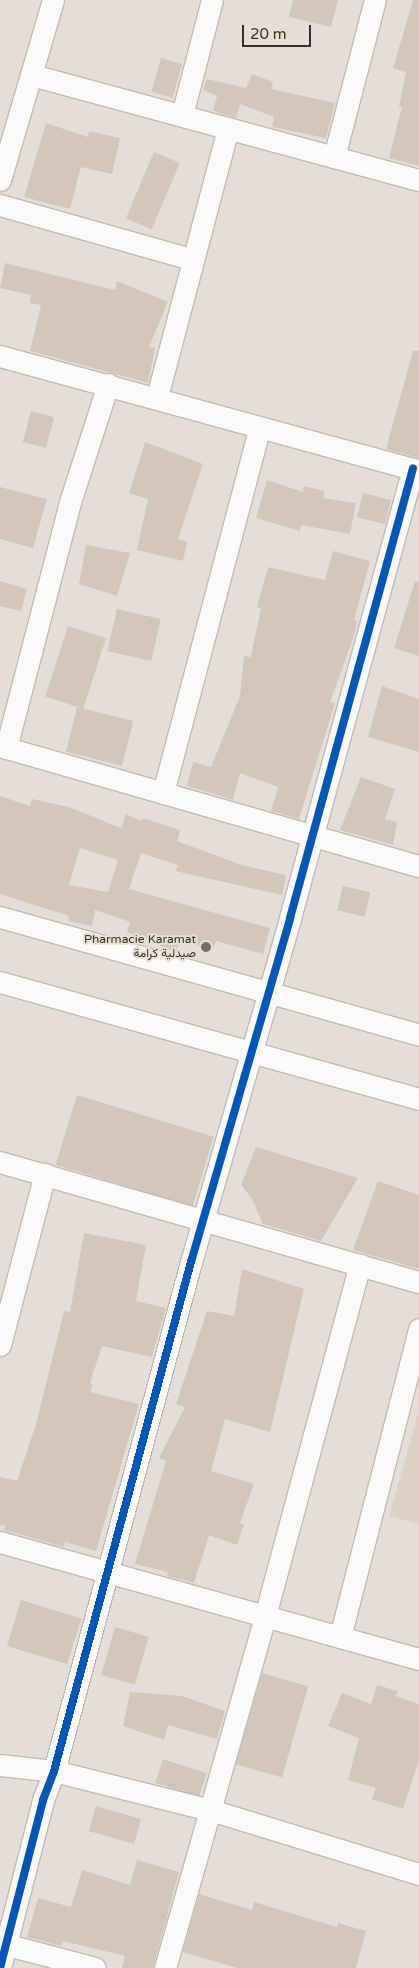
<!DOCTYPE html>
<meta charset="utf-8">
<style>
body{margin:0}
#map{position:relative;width:419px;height:1968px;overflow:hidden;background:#e5ded8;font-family:"Varela Round",Vazirmatn,sans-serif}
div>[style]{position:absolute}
.built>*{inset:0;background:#ddd0c5}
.building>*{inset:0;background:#d2c6bb;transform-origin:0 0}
.roads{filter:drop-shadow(1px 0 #bfb9b4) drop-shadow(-1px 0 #bfb9b4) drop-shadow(0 1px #bfb9b4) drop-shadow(0 -1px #bfb9b4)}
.minor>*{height:21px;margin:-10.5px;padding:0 10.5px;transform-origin:10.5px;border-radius:10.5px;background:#fbfaf9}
.cycleway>*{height:8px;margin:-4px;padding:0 4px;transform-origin:4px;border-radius:4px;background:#0057b8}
.dots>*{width:14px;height:14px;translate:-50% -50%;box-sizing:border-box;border:2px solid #ebded2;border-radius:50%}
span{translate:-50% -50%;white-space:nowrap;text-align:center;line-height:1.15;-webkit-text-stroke:4px #ebded2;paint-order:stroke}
.poi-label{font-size:12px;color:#342f2a}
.right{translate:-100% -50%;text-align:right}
.scale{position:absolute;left:242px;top:25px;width:69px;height:22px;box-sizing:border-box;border:2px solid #342f2a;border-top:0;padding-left:6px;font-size:15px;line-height:18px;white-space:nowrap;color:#342f2a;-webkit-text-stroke:4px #ebded2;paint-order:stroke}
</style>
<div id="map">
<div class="built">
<i style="clip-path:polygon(419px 1410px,419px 1524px,389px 1516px)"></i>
</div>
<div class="building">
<i style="clip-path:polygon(293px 0,338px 0,331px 27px,289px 17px)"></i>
<i style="clip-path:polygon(413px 0,419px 0,419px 166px,389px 158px,402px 107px,399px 107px,406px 72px,393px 68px)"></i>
<i style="left:161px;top:58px;width:22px;height:35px;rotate:16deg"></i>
<i style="clip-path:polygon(252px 74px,273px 82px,271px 89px,335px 103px,326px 138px,272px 127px,274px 117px,240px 104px,236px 118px,213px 111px,217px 96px,203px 90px,207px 79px,246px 88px)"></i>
<i style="clip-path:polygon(46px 123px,88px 137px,89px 131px,120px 138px,112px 174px,81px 167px,70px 209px,24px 197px)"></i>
<i style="left:154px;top:152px;width:28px;height:72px;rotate:23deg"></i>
<i style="clip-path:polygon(5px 263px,115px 290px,117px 281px,168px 302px,149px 347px,155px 348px,148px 383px,30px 351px,41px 305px,30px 303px,31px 295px,0 288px)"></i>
<i style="clip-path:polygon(413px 351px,419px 351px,419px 458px,386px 449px)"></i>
<i style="left:31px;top:411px;width:24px;height:32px;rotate:15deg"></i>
<i style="clip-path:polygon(145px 442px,203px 464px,178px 539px,187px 542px,183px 561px,137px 550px,148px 499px,129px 493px)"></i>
<i style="clip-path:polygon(267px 480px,303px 492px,304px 486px,325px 491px,323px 498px,356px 503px,350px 534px,301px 525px,300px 531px,256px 518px)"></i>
<i style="clip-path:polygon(0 487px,47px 499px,33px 548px,0 539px)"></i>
<i style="left:363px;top:493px;width:29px;height:25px;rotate:14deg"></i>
<i style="clip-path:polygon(86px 545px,130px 553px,117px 596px,79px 584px)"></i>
<i style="clip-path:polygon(333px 551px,370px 561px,354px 620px,357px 621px,354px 636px,330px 702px,335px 703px,299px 819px,271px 811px,278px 787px,240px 773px,233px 800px,187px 786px,193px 762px,211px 767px,240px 696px,244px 656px,251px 657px,261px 608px,257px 607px,268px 567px,325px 580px)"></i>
<i style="clip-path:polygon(0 581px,27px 589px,21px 611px,0 606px)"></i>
<i style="clip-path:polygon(415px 581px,419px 582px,419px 656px,394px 648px)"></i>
<i style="left:117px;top:609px;width:45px;height:43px;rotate:13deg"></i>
<i style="left:68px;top:626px;width:40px;height:74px;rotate:18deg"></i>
<i style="clip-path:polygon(382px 686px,419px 699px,419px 752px,368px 737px)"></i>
<i style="left:77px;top:707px;width:58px;height:46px;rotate:14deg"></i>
<i style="clip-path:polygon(361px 777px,395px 789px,385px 819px,397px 822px,393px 845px,340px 830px)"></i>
<i style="clip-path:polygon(evenodd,0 796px,30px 806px,32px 799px,69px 807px,121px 828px,126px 814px,142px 821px,143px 818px,180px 830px,177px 841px,242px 865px,286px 875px,282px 895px,175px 871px,178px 865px,141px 853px,129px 889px,270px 928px,263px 954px,216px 941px,213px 950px,180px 940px,176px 952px,127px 932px,130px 922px,95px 910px,92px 926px,68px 921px,69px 916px,0 894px,0 796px,80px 848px,118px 860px,108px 892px,69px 885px,80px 848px)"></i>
<i style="left:343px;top:886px;width:28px;height:25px;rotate:13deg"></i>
<i style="left:77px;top:1095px;width:143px;height:73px;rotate:17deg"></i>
<i style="clip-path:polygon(256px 1147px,358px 1178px,321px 1241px,263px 1224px,252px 1199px,241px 1185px)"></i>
<i style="clip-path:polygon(378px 1181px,419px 1195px,419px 1269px,353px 1250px)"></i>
<i style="clip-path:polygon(84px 1233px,146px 1245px,136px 1301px,166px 1308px,152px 1357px,102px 1346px,90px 1383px,93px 1384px,90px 1392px,139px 1404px,96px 1551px,65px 1542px,64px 1547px,4px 1530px,6px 1526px,0 1525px,0 1477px,17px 1481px,36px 1424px,64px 1311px,70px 1312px)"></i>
<i style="clip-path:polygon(242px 1269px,304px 1289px,270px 1432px,225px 1419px,211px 1471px,254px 1484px,240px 1523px,244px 1524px,237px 1545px,209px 1535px,194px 1583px,167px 1576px,168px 1572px,135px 1564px,166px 1461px,159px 1458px,185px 1407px,176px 1404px,207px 1311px,234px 1316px)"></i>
<i style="left:21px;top:1600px;width:63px;height:48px;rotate:17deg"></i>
<i style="left:115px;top:1627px;width:35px;height:50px;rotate:16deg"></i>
<i style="left:262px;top:1673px;width:48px;height:95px;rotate:16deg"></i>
<i style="clip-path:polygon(377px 1685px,398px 1691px,396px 1696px,419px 1704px,419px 1760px,403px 1809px,372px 1799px,376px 1788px,348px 1780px,359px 1738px,328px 1726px,342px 1693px,371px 1704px)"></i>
<i style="clip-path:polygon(130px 1692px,182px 1696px,225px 1711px,217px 1739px,168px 1725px,164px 1740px,123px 1726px)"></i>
<i style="left:163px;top:1759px;width:46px;height:25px;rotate:18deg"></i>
<i style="left:96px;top:1806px;width:47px;height:26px;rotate:16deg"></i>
<i style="clip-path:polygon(137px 1860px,179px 1872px,153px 1968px,122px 1968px,125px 1956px,63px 1941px,61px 1946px,27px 1937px,38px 1898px,71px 1907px,82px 1870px,130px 1885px)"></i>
<i style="clip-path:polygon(199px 1894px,252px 1910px,254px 1902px,337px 1927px,338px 1923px,366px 1931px,356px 1968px,237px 1968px,183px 1952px)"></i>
</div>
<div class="roads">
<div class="minor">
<i style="left:32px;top:75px;width:401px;rotate:15.2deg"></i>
<i style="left:182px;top:115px;width:119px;rotate:-75.4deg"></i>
<i style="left:334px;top:157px;width:162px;rotate:-75.4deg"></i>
<i style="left:0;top:180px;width:188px;rotate:-73.6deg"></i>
<i style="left:0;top:205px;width:198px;rotate:15.8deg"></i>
<i style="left:0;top:356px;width:434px;rotate:15.3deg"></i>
<i style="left:157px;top:397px;width:278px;rotate:-75.2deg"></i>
<i style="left:0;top:746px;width:436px;rotate:16deg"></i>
<i style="left:6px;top:748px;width:254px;rotate:-75.4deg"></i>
<i style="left:70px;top:502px;width:124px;rotate:-72.1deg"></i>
<i style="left:163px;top:793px;width:376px;rotate:-75.2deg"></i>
<i style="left:0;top:917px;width:435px;rotate:15.7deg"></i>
<i style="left:0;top:982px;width:435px;rotate:15.6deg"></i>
<i style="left:0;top:1162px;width:436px;rotate:16deg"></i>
<i style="left:0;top:1345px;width:177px;rotate:-75.3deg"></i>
<i style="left:0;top:1542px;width:435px;rotate:15.6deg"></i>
<i style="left:340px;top:1637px;width:318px;rotate:-75.6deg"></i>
<i style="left:0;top:1765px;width:54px;rotate:6.3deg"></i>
<i style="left:54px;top:1771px;width:162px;rotate:14deg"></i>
<i style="left:211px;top:1810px;width:218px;rotate:17.1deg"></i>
<i style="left:0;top:1943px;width:98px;rotate:14.7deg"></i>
<i style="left:0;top:1968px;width:173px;rotate:-75.6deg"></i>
<i style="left:43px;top:1800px;width:31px;rotate:-69deg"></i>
<i style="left:54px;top:1771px;width:527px;rotate:-74.94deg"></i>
<i style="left:191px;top:1262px;width:358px;rotate:-73.9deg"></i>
<i style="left:290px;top:918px;width:466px;rotate:-74.7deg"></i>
<i style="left:165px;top:1968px;width:366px;rotate:-74.1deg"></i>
<i style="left:265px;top:1616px;width:364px;rotate:-74.9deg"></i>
</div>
</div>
<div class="cycleway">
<i style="left:0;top:1968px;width:173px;rotate:-75.6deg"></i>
<i style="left:43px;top:1800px;width:31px;rotate:-69deg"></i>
<i style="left:54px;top:1771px;width:527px;rotate:-74.94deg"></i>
<i style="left:191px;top:1262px;width:358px;rotate:-73.9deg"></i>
<i style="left:290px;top:918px;width:466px;rotate:-74.7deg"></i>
</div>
<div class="dots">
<i style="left:206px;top:947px;background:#726c67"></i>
</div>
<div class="poi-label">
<span class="right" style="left:196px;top:947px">Pharmacie Karamat<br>صيدلية كرامة</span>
</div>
<div class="scale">20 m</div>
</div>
